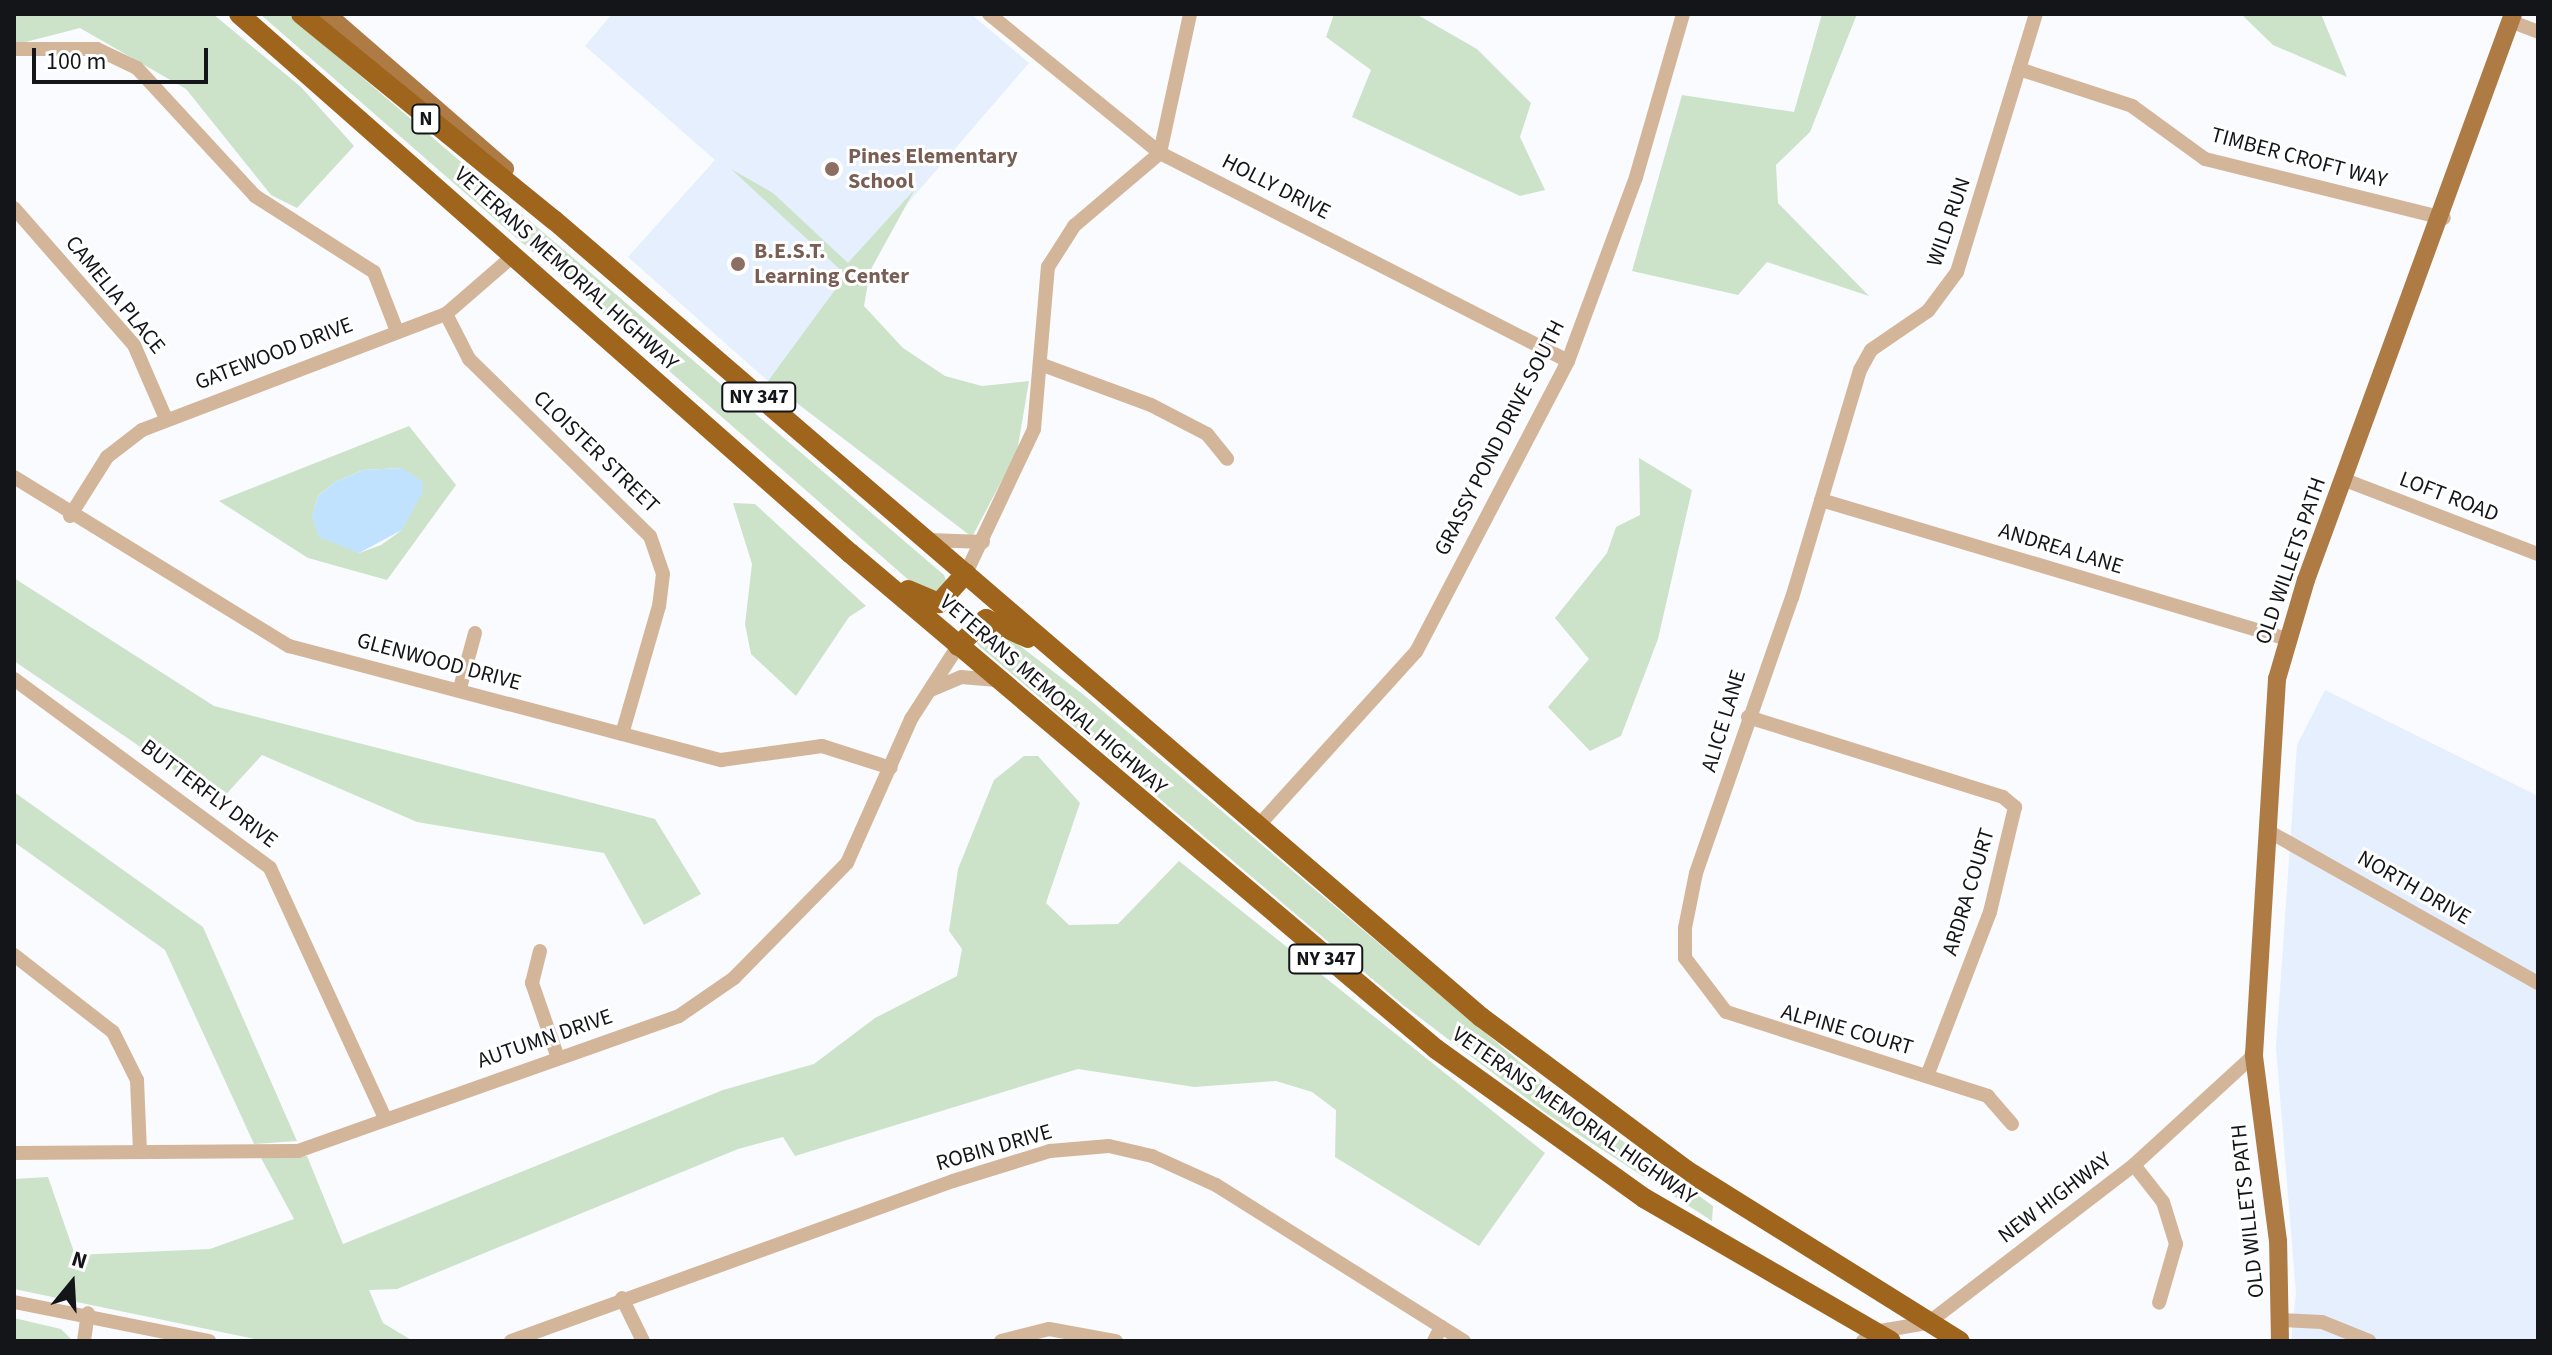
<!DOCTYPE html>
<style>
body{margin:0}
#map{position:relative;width:2552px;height:1355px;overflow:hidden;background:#f9fbff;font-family:"Source Sans 3",sans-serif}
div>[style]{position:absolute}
.built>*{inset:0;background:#e5effe}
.green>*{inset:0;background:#cce3ca}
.water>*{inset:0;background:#c0e2fe}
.minor>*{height:14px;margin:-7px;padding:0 7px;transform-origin:7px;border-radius:7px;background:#d3b69a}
.major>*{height:18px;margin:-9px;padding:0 9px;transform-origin:9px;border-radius:9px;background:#ae7b44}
.highway>*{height:20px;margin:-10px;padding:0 10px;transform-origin:10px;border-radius:10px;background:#a0651c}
.dots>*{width:22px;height:22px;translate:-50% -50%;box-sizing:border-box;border:4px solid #fff;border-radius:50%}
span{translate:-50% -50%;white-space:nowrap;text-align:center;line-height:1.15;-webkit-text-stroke:6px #fff;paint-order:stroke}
.shield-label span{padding:2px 6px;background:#fff;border:2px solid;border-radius:6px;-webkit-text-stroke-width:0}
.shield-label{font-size:20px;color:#131518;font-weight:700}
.education-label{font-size:22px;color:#785e54;font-weight:700}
.left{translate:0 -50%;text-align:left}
.street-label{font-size:22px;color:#131518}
.frame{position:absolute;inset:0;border:16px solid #131518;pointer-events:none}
.north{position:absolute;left:32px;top:1243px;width:80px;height:80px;-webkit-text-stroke:6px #fff;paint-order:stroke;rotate:18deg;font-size:22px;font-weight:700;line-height:32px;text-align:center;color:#131518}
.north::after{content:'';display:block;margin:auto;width:28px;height:36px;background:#131518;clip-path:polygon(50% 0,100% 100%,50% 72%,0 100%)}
.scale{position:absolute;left:32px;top:48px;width:176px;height:36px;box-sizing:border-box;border:4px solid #131518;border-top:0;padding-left:10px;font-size:24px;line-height:28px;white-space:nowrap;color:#131518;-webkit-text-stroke:6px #fff;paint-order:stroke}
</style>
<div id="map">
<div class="built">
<i style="clip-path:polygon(612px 14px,971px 14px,1029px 63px,850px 270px,855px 275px,768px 381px,628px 257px,715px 160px,585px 46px)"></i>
<i style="clip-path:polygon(2325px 690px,2538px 796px,2538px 1341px,2291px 1341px,2296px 1293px,2276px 1047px,2297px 745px)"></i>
</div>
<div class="green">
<i style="clip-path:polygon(15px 14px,213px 14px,301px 87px,354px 146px,297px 208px,271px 195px,186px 89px,80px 28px,14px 45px)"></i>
<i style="clip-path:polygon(260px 14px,288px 14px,944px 575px,949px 587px,927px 596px)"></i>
<i style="clip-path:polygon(1334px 14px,1416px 14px,1477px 49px,1531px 103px,1520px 137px,1545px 190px,1520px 196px,1352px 117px,1371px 70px,1326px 37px)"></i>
<i style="clip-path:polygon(1822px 14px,1857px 14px,1810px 132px,1776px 165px,1778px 203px,1869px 296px,1767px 262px,1738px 295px,1632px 271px,1682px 95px,1794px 112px)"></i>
<i style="clip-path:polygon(2241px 14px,2321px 14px,2347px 77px,2273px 45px)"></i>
<i style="clip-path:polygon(731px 169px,773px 193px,848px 263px,915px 189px,870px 271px,864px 306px,903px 348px,945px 376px,982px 386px,1029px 381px,1017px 452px,972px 537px,768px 381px,846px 275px)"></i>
<i style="clip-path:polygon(evenodd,409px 426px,456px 485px,387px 580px,308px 558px,219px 501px,409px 426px,402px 468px,402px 530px,381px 545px,359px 553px,312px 518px,318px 496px,335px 482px,363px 470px,402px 468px)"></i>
<i style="clip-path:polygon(1639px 458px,1692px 490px,1658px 639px,1621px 736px,1590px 751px,1548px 707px,1589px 659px,1555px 618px,1607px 553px,1616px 527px,1640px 515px)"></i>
<i style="clip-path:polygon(733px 503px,755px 504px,866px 606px,849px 617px,796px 696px,751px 654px,745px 624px,752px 564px)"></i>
<i style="clip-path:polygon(14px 578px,214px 706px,655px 819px,701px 894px,644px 925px,604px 853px,417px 822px,262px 755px,220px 801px,14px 661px)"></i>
<i style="clip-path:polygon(977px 626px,1002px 632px,1085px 696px,1564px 1099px,1713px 1206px,1712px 1221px,1547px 1114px,1403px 1005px,979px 646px,972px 635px)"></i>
<i style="clip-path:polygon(1024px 756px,1038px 756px,1080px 803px,1046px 903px,1069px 925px,1118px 924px,1179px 861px,1545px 1153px,1479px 1246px,1335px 1157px,1336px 1110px,1312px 1092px,1276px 1081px,1194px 1087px,1078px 1069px,795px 1156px,783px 1137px,738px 1149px,397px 1289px,369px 1290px,383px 1323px,413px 1341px,265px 1341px,14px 1289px,14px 1179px,48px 1177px,75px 1255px,210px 1249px,294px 1219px,261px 1158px,307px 1156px,343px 1244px,723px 1090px,814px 1064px,875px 1018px,957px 976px,962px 949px,949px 931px,958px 869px,994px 780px)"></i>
<i style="clip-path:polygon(14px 792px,203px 927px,297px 1141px,254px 1144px,165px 950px,14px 842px)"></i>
<i style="clip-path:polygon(14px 1318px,61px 1329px,71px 1339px,14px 1341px)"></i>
</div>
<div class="water">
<i style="clip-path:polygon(402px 468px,422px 481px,423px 492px,402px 530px,359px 553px,319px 537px,312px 517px,318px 496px,335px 482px,363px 470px)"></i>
</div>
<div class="minor">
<i style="left:989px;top:14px;width:220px;rotate:39.1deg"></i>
<i style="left:1160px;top:153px;width:458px;rotate:27deg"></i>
<i style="left:2510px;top:21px;width:30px;rotate:21deg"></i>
<i style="left:14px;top:49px;width:83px"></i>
<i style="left:97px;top:49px;width:44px;rotate:25.4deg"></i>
<i style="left:137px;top:68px;width:174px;rotate:47.3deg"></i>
<i style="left:255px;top:196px;width:141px;rotate:32.6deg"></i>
<i style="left:374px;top:272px;width:63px;rotate:68.7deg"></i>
<i style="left:2019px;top:69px;width:119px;rotate:18.1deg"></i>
<i style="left:2132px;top:106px;width:90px;rotate:36deg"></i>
<i style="left:2205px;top:159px;width:246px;rotate:13.9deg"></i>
<i style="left:14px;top:208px;width:182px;rotate:48.8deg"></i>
<i style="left:134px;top:345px;width:81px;rotate:66.6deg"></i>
<i style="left:446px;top:314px;width:51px;rotate:62.9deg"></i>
<i style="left:469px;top:359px;width:253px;rotate:44.4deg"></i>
<i style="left:650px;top:536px;width:40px;rotate:71.1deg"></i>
<i style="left:663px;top:574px;width:32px;rotate:97deg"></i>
<i style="left:659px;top:606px;width:133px;rotate:106.1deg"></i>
<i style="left:1040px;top:364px;width:118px;rotate:20.3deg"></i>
<i style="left:1151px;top:405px;width:63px;rotate:27.4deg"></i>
<i style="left:1207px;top:434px;width:32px;rotate:51deg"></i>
<i style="left:14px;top:477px;width:323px;rotate:31.6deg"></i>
<i style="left:289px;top:646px;width:447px;rotate:14.8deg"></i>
<i style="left:721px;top:760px;width:102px;rotate:-7.9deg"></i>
<i style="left:822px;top:746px;width:72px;rotate:17.7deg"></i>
<i style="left:2345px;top:480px;width:207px;rotate:21deg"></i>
<i style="left:1821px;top:500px;width:486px;rotate:16.6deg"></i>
<i style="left:70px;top:516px;width:70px;rotate:-57.9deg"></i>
<i style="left:107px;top:457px;width:44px;rotate:-37.6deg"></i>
<i style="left:142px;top:430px;width:325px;rotate:-20.9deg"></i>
<i style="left:446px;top:314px;width:90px;rotate:-40.9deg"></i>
<i style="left:929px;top:540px;width:54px;rotate:2.1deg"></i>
<i style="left:966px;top:573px;width:159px;rotate:-64.7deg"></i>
<i style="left:1034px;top:429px;width:163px;rotate:-85.1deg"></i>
<i style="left:1048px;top:267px;width:49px;rotate:-57.6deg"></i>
<i style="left:1074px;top:226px;width:113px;rotate:-40.3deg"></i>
<i style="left:1160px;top:153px;width:142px;rotate:-77.8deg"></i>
<i style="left:14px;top:679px;width:318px;rotate:36.4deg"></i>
<i style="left:270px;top:868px;width:275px;rotate:65.3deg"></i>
<i style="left:460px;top:688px;width:57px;rotate:-74.7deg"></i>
<i style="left:933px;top:689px;width:30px;rotate:-23deg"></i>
<i style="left:961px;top:677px;width:36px;rotate:5deg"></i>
<i style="left:1748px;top:717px;width:267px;rotate:17.4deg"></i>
<i style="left:2003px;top:797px;width:16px;rotate:40deg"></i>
<i style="left:2015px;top:807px;width:108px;rotate:103.4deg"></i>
<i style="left:1990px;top:912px;width:176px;rotate:111deg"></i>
<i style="left:1258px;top:826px;width:235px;rotate:-47.8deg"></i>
<i style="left:1416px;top:652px;width:328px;rotate:-62.4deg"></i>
<i style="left:1568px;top:361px;width:196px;rotate:-69.7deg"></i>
<i style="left:1636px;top:177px;width:170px;rotate:-73.9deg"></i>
<i style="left:2268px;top:831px;width:310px;rotate:29.4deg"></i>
<i style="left:540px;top:951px;width:33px;rotate:104deg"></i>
<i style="left:532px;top:983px;width:79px;rotate:70.9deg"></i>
<i style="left:14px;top:955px;width:125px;rotate:37.9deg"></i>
<i style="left:113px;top:1032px;width:54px;rotate:63.4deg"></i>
<i style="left:137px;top:1080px;width:72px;rotate:87.6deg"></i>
<i style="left:2012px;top:1124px;width:37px;rotate:-131deg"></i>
<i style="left:1988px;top:1096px;width:275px;rotate:-162.2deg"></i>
<i style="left:1726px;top:1012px;width:68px;rotate:-127.2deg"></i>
<i style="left:1685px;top:958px;width:30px;rotate:-90deg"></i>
<i style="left:1685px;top:928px;width:56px;rotate:-78.7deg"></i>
<i style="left:1696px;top:873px;width:291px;rotate:-70.8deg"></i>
<i style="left:1792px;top:598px;width:238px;rotate:-73.4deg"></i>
<i style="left:1860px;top:370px;width:23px;rotate:-61deg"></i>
<i style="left:1871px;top:350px;width:69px;rotate:-34.4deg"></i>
<i style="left:1928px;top:311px;width:49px;rotate:-53.4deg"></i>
<i style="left:1957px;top:272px;width:270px;rotate:-73deg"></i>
<i style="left:14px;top:1153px;width:284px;rotate:-0.4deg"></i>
<i style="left:298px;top:1151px;width:404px;rotate:-19.5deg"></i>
<i style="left:679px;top:1016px;width:67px;rotate:-34.6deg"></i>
<i style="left:734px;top:978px;width:161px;rotate:-45.5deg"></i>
<i style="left:847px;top:863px;width:158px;rotate:-66deg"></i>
<i style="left:911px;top:719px;width:87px;rotate:-57.2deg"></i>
<i style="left:2134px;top:1165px;width:47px;rotate:51.9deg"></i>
<i style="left:2163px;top:1202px;width:44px;rotate:72.8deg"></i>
<i style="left:2176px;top:1244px;width:61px;rotate:106.1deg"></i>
<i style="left:622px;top:1298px;width:48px;rotate:64deg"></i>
<i style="left:14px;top:1302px;width:199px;rotate:11.3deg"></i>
<i style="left:2282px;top:1320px;width:40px;rotate:2.9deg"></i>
<i style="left:2322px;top:1322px;width:51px;rotate:22deg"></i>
<i style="left:84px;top:1341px;width:28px;rotate:-82deg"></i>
<i style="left:511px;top:1341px;width:470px;rotate:-19.9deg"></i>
<i style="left:953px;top:1181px;width:102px;rotate:-17.2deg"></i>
<i style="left:1050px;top:1151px;width:59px;rotate:-4.8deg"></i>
<i style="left:1109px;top:1146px;width:44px;rotate:13.1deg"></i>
<i style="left:1152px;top:1156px;width:70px;rotate:24.4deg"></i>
<i style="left:1216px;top:1185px;width:293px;rotate:32.2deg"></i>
<i style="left:1001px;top:1341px;width:49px;rotate:-14deg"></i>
<i style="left:1049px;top:1329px;width:68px;rotate:10.2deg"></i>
<i style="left:1434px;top:1341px;width:16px;rotate:-63deg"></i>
<i style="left:1863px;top:1341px;width:14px;rotate:-39deg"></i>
<i style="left:1874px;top:1332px;width:55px;rotate:-9.5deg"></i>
<i style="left:1928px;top:1323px;width:260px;rotate:-37.5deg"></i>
<i style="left:2134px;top:1165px;width:163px;rotate:-42.5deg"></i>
</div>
<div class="major">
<i style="left:327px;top:14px;width:236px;rotate:41deg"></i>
<i style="left:2280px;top:1341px;width:100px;rotate:-91.1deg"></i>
<i style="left:2278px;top:1241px;width:188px;rotate:-97.4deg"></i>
<i style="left:2254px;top:1055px;width:377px;rotate:-86.5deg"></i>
<i style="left:2277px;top:679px;width:103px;rotate:-73.7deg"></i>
<i style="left:2306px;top:580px;width:603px;rotate:-69.91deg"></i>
</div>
<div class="highway">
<i style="left:239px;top:14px;width:815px;rotate:41.42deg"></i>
<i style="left:850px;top:553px;width:768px;rotate:40.25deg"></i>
<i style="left:1436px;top:1049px;width:256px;rotate:35.6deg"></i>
<i style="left:1644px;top:1198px;width:285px;rotate:30.1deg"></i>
<i style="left:301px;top:14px;width:326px;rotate:39.2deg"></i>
<i style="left:554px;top:220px;width:1223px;rotate:40.69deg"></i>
<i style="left:1481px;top:1017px;width:256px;rotate:36.7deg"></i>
<i style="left:1686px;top:1170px;width:323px;rotate:32deg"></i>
<i style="left:908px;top:590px;width:34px;rotate:23deg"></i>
<i style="left:939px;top:603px;width:40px;rotate:-48deg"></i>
<i style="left:958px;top:646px;width:39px;rotate:-44deg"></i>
<i style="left:986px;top:619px;width:46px;rotate:24.3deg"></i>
</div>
<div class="dots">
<i style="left:832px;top:169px;background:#8d6e63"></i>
<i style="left:738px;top:264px;background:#8d6e63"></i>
</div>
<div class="shield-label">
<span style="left:426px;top:119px">N</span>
<span style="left:759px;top:397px">NY 347</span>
<span style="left:1326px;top:959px">NY 347</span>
</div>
<div class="education-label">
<span class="left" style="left:848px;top:169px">Pines Elementary<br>School</span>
<span class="left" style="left:754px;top:264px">B.E.S.T.<br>Learning Center</span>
</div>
<div class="street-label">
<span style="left:2299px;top:158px;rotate:15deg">TIMBER CROFT WAY</span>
<span style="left:1276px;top:187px;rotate:27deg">HOLLY DRIVE</span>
<span style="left:1949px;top:222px;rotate:-71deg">WILD RUN</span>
<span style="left:566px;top:269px;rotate:42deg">VETERANS MEMORIAL HIGHWAY</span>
<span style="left:115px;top:295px;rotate:51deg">CAMELIA PLACE</span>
<span style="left:274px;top:354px;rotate:-21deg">GATEWOOD DRIVE</span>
<span style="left:1500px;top:438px;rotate:-63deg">GRASSY POND DRIVE SOUTH</span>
<span style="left:596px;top:452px;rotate:44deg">CLOISTER STREET</span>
<span style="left:2449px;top:497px;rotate:21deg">LOFT ROAD</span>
<span style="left:2061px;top:549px;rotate:17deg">ANDREA LANE</span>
<span style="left:2291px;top:561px;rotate:-71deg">OLD WILLETS PATH</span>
<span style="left:439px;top:662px;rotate:15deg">GLENWOOD DRIVE</span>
<span style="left:1053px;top:695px;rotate:41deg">VETERANS MEMORIAL HIGHWAY</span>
<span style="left:1724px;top:721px;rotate:-73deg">ALICE LANE</span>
<span style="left:209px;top:794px;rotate:37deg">BUTTERFLY DRIVE</span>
<span style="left:2414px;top:888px;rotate:30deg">NORTH DRIVE</span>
<span style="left:1969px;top:892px;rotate:-73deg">ARDRA COURT</span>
<span style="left:1847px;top:1030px;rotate:16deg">ALPINE COURT</span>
<span style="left:545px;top:1039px;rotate:-19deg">AUTUMN DRIVE</span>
<span style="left:1574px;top:1116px;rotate:35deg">VETERANS MEMORIAL HIGHWAY</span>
<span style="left:994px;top:1148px;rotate:-16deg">ROBIN DRIVE</span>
<span style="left:2055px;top:1198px;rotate:-37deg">NEW HIGHWAY</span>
<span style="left:2248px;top:1211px;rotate:-96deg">OLD WILLETS PATH</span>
</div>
<div class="frame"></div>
<div class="north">N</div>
<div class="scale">100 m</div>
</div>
